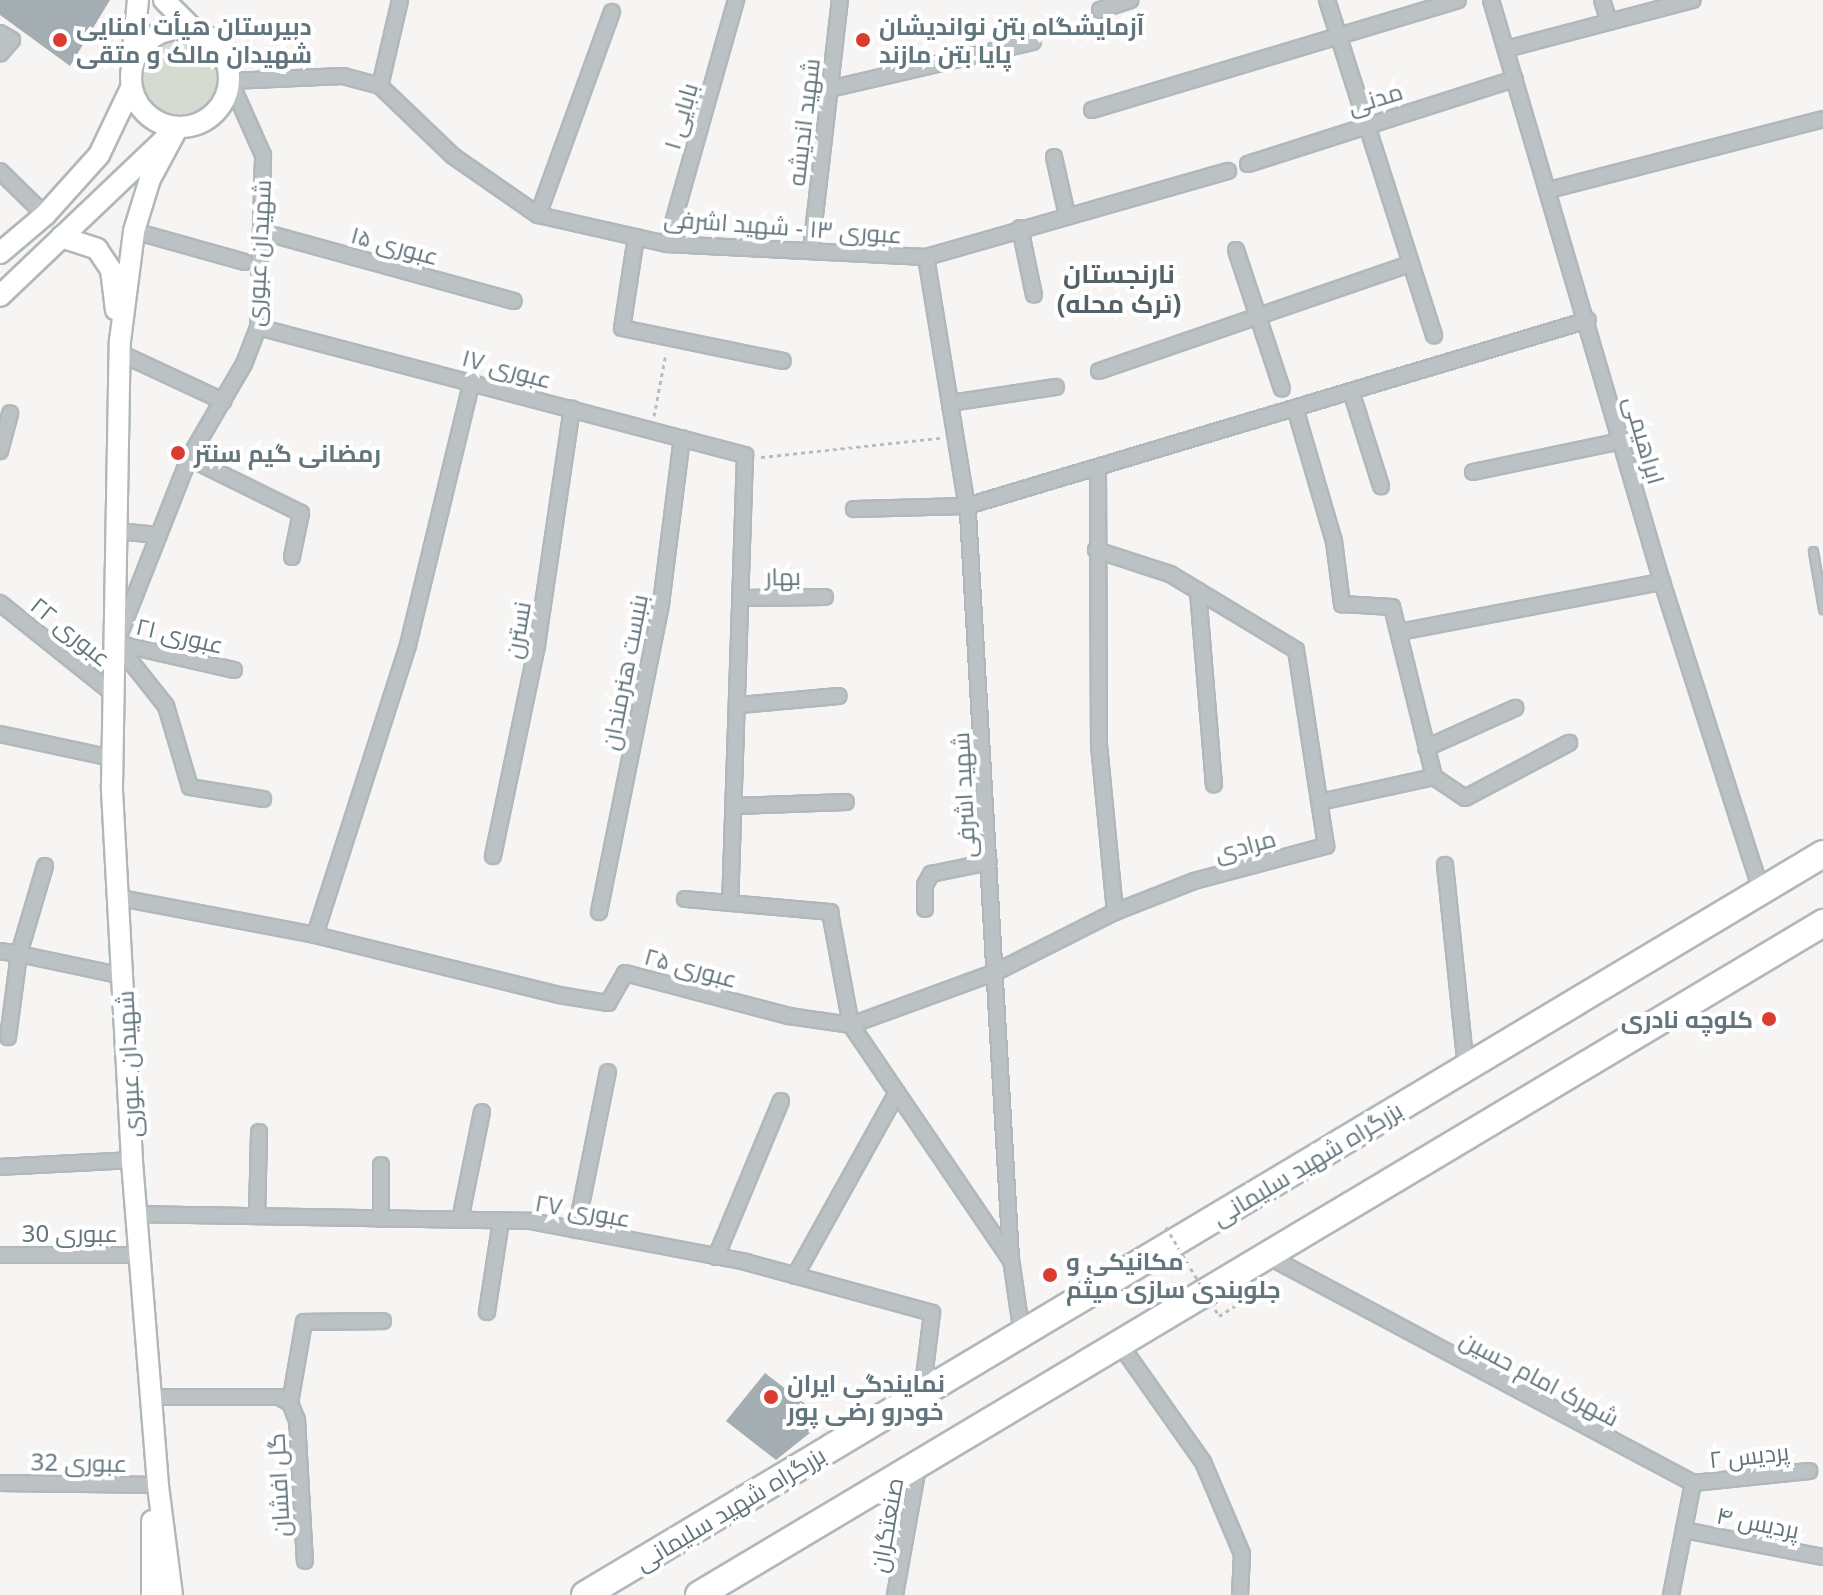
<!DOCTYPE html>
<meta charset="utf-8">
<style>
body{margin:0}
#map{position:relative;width:1823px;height:1595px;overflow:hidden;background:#f6f5f3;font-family:"Noto Sans",Cairo,sans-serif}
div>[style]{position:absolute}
.green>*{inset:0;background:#d6dbd2}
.round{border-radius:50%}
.building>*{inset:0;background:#a4aeb2}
.path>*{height:3px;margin-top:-1.5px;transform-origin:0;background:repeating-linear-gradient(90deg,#b9bcbe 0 4px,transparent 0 8px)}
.roads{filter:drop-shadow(2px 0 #b1b8bb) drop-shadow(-2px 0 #b1b8bb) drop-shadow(0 2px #b1b8bb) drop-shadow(0 -2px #b1b8bb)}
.lane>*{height:7px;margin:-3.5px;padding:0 3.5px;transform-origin:3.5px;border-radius:3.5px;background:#bcc2c4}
.street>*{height:14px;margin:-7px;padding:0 7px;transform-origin:7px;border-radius:7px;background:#bcc2c4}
.secondary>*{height:20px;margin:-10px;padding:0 10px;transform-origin:10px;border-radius:10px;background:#fff}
.secondary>.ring{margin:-10px;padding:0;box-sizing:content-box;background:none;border:20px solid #fff;border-radius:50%}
.highway>*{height:26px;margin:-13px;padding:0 13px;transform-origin:13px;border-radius:13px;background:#fff}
.path-bridge>*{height:3px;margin-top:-1.5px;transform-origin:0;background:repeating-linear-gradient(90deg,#b9bcbe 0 4px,transparent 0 8px)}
.dots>*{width:22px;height:22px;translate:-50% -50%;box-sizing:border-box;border:4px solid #fff;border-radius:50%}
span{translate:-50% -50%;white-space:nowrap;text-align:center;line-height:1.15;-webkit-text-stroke:8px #fff;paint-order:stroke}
.poi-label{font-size:24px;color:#62757c;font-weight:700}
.left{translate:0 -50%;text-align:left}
.right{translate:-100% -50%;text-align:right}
.street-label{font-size:24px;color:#62757c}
.neighbourhood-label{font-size:26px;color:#546268;font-weight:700}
</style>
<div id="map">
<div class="green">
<i class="round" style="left:142px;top:40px;width:76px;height:76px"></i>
</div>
<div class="building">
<i style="clip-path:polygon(0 0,110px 0,70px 66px,0 15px)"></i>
<i style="clip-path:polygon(765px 1373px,826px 1420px,776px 1460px,726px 1421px)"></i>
</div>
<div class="path">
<i style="left:654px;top:416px;width:64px;rotate:-79.2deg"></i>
<i style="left:761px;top:457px;width:180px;rotate:-6.1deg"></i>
<i style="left:1219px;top:1316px;width:32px;rotate:-32deg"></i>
</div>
<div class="roads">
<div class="lane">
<i style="left:1813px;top:551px;width:59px;rotate:80.2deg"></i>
</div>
<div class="street">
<i style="left:1327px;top:0;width:352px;rotate:72.3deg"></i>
<i style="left:1491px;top:0;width:607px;rotate:73.63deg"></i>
<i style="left:1662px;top:582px;width:324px;rotate:72.2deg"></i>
<i style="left:1602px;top:0;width:23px;rotate:72deg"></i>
<i style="left:1100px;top:10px;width:32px;rotate:-18deg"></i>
<i style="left:0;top:33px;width:14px;rotate:30deg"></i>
<i style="left:12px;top:40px;width:18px;rotate:131deg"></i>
<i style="left:1506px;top:49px;width:193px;rotate:-14.7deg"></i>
<i style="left:380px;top:86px;width:88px;rotate:-76.9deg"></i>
<i style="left:829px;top:89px;width:209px;rotate:-13deg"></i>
<i style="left:1092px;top:110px;width:382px;rotate:-16.7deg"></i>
<i style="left:1054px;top:157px;width:59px;rotate:77.4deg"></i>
<i style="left:1248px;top:164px;width:280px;rotate:-17.7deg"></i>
<i style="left:0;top:171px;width:63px;rotate:44.4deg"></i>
<i style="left:1549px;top:190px;width:283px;rotate:-14.5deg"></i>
<i style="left:538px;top:215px;width:216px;rotate:-70deg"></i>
<i style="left:1020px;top:228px;width:68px;rotate:78.2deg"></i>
<i style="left:134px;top:231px;width:115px;rotate:15.6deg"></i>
<i style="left:263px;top:232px;width:260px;rotate:15.4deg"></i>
<i style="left:636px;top:237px;width:92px;rotate:98.7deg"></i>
<i style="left:622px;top:328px;width:164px;rotate:11.6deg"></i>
<i style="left:667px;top:244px;width:254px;rotate:-74.2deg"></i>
<i style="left:811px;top:250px;width:252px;rotate:-83.4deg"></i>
<i style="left:1236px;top:250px;width:146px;rotate:71.7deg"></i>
<i style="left:926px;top:257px;width:259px;rotate:80.7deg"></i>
<i style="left:968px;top:513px;width:747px;rotate:86.7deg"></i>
<i style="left:1011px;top:1259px;width:76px;rotate:81.7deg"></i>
<i style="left:258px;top:327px;width:504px;rotate:14.73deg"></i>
<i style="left:745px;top:455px;width:448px;rotate:91.9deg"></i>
<i style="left:120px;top:353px;width:114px;rotate:25deg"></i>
<i style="left:1099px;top:371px;width:329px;rotate:-19deg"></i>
<i style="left:1351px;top:391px;width:100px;rotate:72.5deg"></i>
<i style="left:950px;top:403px;width:107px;rotate:-8.6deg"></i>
<i style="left:1295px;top:408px;width:139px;rotate:73.7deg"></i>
<i style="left:1334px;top:541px;width:64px;rotate:82.8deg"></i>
<i style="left:1342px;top:604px;width:50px;rotate:3.4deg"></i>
<i style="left:1392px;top:607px;width:175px;rotate:76.1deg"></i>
<i style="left:1434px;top:777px;width:37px;rotate:34deg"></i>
<i style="left:1465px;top:798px;width:118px;rotate:-27.9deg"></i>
<i style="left:0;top:451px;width:39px;rotate:-75deg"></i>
<i style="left:189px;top:458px;width:125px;rotate:26.2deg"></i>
<i style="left:301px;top:513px;width:45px;rotate:101.6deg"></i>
<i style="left:1098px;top:467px;width:278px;rotate:89.8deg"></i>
<i style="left:1099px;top:745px;width:168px;rotate:84.5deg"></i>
<i style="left:1473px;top:472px;width:152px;rotate:-11.8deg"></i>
<i style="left:854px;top:509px;width:113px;rotate:-1.5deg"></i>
<i style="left:967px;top:506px;width:648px;rotate:-16.67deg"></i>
<i style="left:116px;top:531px;width:43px;rotate:5.3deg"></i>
<i style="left:1198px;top:591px;width:194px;rotate:85.3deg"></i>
<i style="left:742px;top:598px;width:83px;rotate:-0.7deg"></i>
<i style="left:0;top:603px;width:146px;rotate:38.6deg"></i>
<i style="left:1399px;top:632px;width:268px;rotate:-10.8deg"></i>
<i style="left:119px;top:636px;width:191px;rotate:-68.5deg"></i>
<i style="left:189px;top:458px;width:109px;rotate:-59.7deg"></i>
<i style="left:244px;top:364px;width:40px;rotate:-69deg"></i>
<i style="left:258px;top:327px;width:172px;rotate:-88.3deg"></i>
<i style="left:263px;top:155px;width:81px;rotate:-114deg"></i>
<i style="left:230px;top:81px;width:113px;rotate:-2.5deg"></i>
<i style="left:343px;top:76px;width:38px;rotate:15deg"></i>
<i style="left:380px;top:86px;width:101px;rotate:43.8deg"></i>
<i style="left:453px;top:156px;width:103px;rotate:34.8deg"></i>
<i style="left:538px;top:215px;width:132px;rotate:12.7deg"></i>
<i style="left:667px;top:244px;width:259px;rotate:2.9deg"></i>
<i style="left:926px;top:257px;width:314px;rotate:-15.9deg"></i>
<i style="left:116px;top:643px;width:80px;rotate:51.6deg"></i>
<i style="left:166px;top:706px;width:84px;rotate:73.5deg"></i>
<i style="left:190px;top:787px;width:74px;rotate:9.3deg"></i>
<i style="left:116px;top:643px;width:121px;rotate:12.9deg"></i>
<i style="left:740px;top:705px;width:99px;rotate:-5.2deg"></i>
<i style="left:0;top:734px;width:115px;rotate:12.1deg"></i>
<i style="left:1426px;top:748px;width:98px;rotate:-24.2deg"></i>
<i style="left:1320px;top:802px;width:117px;rotate:-12.4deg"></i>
<i style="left:735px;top:806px;width:111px;rotate:-2.1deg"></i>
<i style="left:493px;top:856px;width:216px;rotate:-78.2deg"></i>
<i style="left:537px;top:645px;width:239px;rotate:-81.6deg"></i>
<i style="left:1445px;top:865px;width:203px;rotate:84.1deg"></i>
<i style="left:45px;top:866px;width:92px;rotate:106.5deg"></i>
<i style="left:19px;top:954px;width:106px;rotate:11.9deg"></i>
<i style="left:120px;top:898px;width:198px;rotate:10.7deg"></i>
<i style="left:315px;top:935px;width:251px;rotate:13.8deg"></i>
<i style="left:559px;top:995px;width:50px;rotate:9.3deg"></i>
<i style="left:608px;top:1003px;width:34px;rotate:-60deg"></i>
<i style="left:625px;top:973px;width:170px;rotate:14.7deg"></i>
<i style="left:789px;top:1016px;width:63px;rotate:8.3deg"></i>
<i style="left:851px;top:1025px;width:283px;rotate:55.8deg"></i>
<i style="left:685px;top:899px;width:146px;rotate:5.1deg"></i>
<i style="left:830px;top:912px;width:115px;rotate:79.5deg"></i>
<i style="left:851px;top:1025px;width:154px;rotate:-20.1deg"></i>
<i style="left:996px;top:972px;width:133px;rotate:-26.8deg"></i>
<i style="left:1115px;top:912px;width:85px;rotate:-21.4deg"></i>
<i style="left:1194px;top:881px;width:137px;rotate:-14.9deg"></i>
<i style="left:1326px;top:846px;width:198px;rotate:-98.7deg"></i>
<i style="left:1296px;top:650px;width:147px;rotate:-148.9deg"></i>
<i style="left:1170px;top:574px;width:78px;rotate:-162deg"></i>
<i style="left:925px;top:909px;width:24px;rotate:-90deg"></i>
<i style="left:925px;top:885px;width:13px;rotate:-61deg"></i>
<i style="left:931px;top:874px;width:59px;rotate:-11.7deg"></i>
<i style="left:599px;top:912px;width:314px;rotate:-78.6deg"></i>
<i style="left:661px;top:604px;width:167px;rotate:-82.8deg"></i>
<i style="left:315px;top:935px;width:305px;rotate:-72.2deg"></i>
<i style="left:408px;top:645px;width:272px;rotate:-76.4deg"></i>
<i style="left:0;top:951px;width:19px;rotate:9deg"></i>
<i style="left:19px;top:954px;width:84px;rotate:97.5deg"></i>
<i style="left:0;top:1167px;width:132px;rotate:-3deg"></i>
<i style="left:137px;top:1214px;width:393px;rotate:1deg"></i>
<i style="left:530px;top:1221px;width:220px;rotate:10.7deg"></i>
<i style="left:746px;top:1262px;width:193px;rotate:15.3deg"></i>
<i style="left:932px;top:1313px;width:81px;rotate:97.1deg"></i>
<i style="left:257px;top:1216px;width:84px;rotate:-88.6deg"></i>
<i style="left:381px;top:1219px;width:54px;rotate:-90deg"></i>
<i style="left:460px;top:1220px;width:110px;rotate:-78.5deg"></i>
<i style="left:576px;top:1230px;width:161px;rotate:-78.6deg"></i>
<i style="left:0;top:1255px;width:141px"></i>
<i style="left:1266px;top:1255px;width:484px;rotate:28.1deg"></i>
<i style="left:1693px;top:1483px;width:114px;rotate:101.1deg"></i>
<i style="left:716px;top:1257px;width:169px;rotate:-67.4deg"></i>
<i style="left:795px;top:1276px;width:210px;rotate:-60.9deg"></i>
<i style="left:487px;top:1312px;width:92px;rotate:-81.3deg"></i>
<i style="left:1119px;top:1343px;width:146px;rotate:54.8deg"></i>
<i style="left:1203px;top:1462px;width:100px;rotate:67deg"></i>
<i style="left:1242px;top:1554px;width:41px;rotate:92.8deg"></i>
<i style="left:151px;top:1397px;width:128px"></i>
<i style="left:279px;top:1397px;width:13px;rotate:29deg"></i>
<i style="left:290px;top:1403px;width:18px;rotate:68deg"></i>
<i style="left:297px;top:1420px;width:141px;rotate:86.8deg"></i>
<i style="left:290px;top:1403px;width:82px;rotate:-80.2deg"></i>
<i style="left:304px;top:1322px;width:79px;rotate:-0.7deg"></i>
<i style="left:0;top:1483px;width:158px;rotate:0.7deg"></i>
<i style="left:1693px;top:1483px;width:117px;rotate:-5.9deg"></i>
<i style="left:1684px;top:1530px;width:142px;rotate:11deg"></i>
<i style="left:895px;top:1595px;width:135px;rotate:-79.8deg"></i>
</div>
<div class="secondary">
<i style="left:164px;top:0;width:44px;rotate:45deg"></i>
<i class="ring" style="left:131px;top:29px;width:78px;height:78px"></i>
<i style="left:132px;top:60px;width:60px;rotate:-84.3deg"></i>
<i style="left:61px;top:237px;width:38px;rotate:18deg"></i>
<i style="left:97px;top:249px;width:25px;rotate:56deg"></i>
<i style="left:111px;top:270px;width:40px;rotate:82.9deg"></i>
<i style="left:0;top:253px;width:59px;rotate:-40.2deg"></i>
<i style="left:45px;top:215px;width:81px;rotate:-48deg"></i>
<i style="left:99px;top:155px;width:74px;rotate:-64.5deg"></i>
<i style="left:0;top:296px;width:228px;rotate:-43.6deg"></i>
<i style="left:152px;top:1595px;width:74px;rotate:-90deg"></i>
<i style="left:172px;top:1595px;width:111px;rotate:-97.3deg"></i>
<i style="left:158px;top:1485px;width:326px;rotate:-94.6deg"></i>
<i style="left:132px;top:1160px;width:375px;rotate:-93.1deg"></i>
<i style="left:112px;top:786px;width:445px;rotate:-89deg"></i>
<i style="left:120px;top:341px;width:111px;rotate:-82.7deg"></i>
<i style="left:134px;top:231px;width:54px;rotate:-72.9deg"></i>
<i style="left:150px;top:179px;width:59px;rotate:-61.7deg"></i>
</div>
<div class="highway">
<i style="left:585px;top:1595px;width:1443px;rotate:-30.9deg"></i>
<i style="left:699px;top:1595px;width:1310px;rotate:-30.87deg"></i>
</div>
</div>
<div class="path-bridge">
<i style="left:1166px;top:1227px;width:104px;rotate:59.2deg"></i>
</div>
<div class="dots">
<i style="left:60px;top:40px;background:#da3d2f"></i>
<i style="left:863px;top:40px;background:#da3d2f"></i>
<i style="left:178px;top:453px;background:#da3d2f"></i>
<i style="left:1769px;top:1019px;background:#da3d2f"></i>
<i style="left:1050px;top:1275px;background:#da3d2f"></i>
<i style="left:771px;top:1397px;background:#da3d2f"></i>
</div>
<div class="poi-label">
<span class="left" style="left:76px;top:40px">دبیرستان هیأت امنایی<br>شهیدان مالک و متقی</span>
<span class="left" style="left:879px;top:40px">آزمایشگاه بتن نواندیشان<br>پایا بتن مازند</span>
<span class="left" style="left:194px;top:453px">رمضانی گیم سنتر</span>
<span class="right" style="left:1753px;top:1019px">کلوچه نادری</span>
<span class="left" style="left:1066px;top:1275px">مکانیکی و<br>جلوبندی سازی میثم</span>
<span class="left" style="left:787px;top:1397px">نمایندگی ایران<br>خودرو رضی پور</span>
</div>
<div class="street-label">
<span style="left:1375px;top:98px;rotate:-17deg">مدنی</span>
<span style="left:680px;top:116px;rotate:-74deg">بابایی ۱</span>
<span style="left:803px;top:122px;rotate:-83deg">شهید اندیشه</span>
<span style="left:783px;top:226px;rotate:4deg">عبوری ۱۳ - شهید اشرفی</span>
<span style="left:395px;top:245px;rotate:15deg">عبوری ۱۵</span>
<span style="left:258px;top:253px;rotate:-87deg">شهیدان عبوری</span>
<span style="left:507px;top:368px;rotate:15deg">عبوری ۱۷</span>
<span style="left:1645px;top:440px;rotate:74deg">ابراهیمی</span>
<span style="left:783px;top:576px;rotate:-1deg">بهار</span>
<span style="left:517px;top:630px;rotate:-80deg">نسترن</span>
<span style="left:71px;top:631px;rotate:39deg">عبوری ۲۲</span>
<span style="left:180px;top:635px;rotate:13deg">عبوری ۲۱</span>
<span style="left:624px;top:672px;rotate:-79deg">بنبست هنرمندان</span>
<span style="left:963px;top:795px;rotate:-93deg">شهید اشرفی</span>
<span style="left:1245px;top:845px;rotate:-15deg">مرادی</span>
<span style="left:691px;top:967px;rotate:15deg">عبوری ۲۵</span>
<span style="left:128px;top:1064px;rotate:-93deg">شهیدان عبوری</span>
<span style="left:1307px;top:1163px;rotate:-31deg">بزرگراه شهید سلیمانی</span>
<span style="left:583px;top:1210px;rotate:10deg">عبوری ۲۷</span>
<span style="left:70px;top:1233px">عبوری 30</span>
<span style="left:1540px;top:1378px;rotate:28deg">شهرک امام حسین</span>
<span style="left:1749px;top:1455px;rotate:-6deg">پردیس ۲</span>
<span style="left:79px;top:1462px;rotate:1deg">عبوری 32</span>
<span style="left:278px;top:1485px;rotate:-93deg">گل افشان</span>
<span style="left:730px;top:1508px;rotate:-31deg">بزرگراه شهید سلیمانی</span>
<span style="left:1758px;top:1522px;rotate:11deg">پردیس ۴</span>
<span style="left:886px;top:1525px;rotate:-80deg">صنعتگران</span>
</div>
<div class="neighbourhood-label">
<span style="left:1119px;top:289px">نارنجستان<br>(ترک محله)</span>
</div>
</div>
